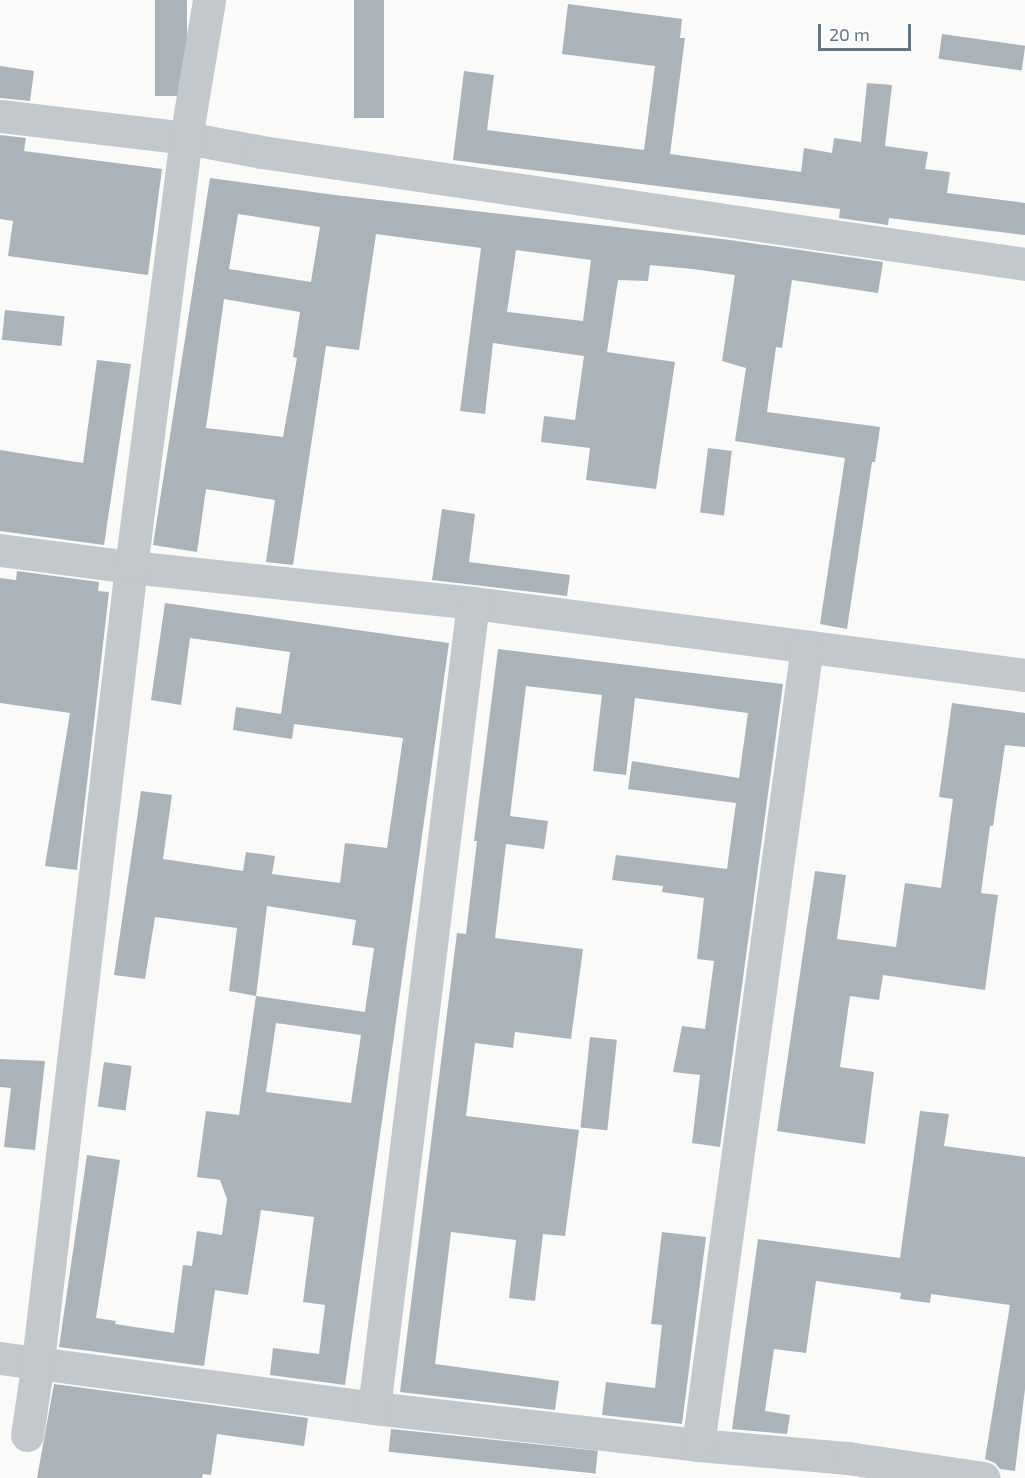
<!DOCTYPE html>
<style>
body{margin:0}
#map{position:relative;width:1025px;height:1478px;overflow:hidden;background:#fafaf8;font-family:"Exo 2",sans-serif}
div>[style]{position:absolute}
.building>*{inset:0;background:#aab3b9;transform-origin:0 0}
.minor>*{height:33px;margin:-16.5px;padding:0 16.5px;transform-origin:16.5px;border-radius:16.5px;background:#c3c8cc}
span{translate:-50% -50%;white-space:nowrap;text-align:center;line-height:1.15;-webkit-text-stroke:6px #fff;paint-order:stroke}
.scale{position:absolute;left:818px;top:24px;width:93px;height:27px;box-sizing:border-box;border:3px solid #657683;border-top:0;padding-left:8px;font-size:18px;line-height:21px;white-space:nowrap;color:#657683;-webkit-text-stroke:4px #fff;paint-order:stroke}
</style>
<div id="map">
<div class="building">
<i style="left:155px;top:0;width:32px;height:96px"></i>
<i style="left:354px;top:0;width:30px;height:118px"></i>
<i style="clip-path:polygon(568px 4px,682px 19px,680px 38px,685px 38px,670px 154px,801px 172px,804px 148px,832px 153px,834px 138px,861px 142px,867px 83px,892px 85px,885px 146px,928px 152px,925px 169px,950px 172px,947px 193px,1025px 203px,1025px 235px,889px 218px,888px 225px,839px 218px,840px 209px,453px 160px,464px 71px,494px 75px,487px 130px,644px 150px,655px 66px,562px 54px)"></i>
<i style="left:942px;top:34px;width:84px;height:25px;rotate:8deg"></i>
<i style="clip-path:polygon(0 66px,34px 71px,30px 101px,0 98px)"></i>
<i style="clip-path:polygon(0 135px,26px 138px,24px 151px,162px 169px,148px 275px,8px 256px,13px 221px,0 219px)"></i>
<i style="clip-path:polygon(evenodd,210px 178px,335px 195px,730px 240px,883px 262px,878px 293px,792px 280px,782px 348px,776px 347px,767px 412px,880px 427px,875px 462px,872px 462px,847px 629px,820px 624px,845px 458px,735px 441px,746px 368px,722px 361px,735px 275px,693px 269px,650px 265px,648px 281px,618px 280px,607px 352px,675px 362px,656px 489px,586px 480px,590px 448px,541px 442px,544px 416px,575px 420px,584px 356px,493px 343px,485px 414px,460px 411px,481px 248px,376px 234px,359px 350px,326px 346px,293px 565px,266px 562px,275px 500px,206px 489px,197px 552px,153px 545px,210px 178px,238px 214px,320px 227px,311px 282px,229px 269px,238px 214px,210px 178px,516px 250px,591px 260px,583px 321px,507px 312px,516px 250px,210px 178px,224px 299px,300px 312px,293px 357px,297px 358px,283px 437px,206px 428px,224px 299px)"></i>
<i style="left:5px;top:310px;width:60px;height:30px;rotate:6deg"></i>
<i style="clip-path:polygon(97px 360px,131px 364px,104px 545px,0 531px,0 450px,83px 463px)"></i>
<i style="left:708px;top:448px;width:24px;height:65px;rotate:7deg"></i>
<i style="clip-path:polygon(442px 509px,475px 514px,469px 562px,570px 575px,567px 596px,432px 580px)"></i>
<i style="clip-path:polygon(17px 571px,99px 582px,98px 591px,109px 592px,77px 870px,45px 866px,70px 713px,0 703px,0 578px,16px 580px)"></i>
<i style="clip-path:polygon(evenodd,165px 603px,449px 643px,345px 1385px,270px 1375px,273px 1348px,319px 1354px,325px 1305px,303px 1302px,314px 1217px,261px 1210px,248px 1295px,215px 1290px,204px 1366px,59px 1347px,87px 1155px,120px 1160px,96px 1318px,116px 1321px,115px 1324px,174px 1333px,183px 1265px,192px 1266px,197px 1231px,222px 1235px,227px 1199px,220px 1180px,197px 1177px,206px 1111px,239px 1115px,256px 996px,229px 991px,237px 928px,155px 917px,145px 979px,114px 975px,141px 791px,172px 795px,163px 859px,243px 871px,246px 852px,275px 856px,272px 874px,340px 883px,345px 843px,387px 848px,403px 738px,294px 724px,292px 739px,233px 730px,236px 707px,281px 714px,290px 652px,190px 638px,181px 705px,151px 700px,165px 603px,267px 906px,356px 920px,352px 945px,374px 948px,365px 1012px,256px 996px,267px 906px,165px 603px,276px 1023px,361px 1035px,351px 1103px,266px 1092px,276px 1023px)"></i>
<i style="clip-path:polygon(498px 649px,783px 684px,720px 1147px,692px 1143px,700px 1075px,673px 1072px,682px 1026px,705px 1029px,714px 961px,697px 959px,704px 898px,662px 892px,663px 886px,612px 880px,616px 855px,727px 869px,736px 803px,628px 789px,632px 761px,739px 778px,748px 713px,635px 698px,626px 775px,593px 771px,602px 695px,526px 686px,510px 816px,548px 821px,544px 849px,506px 844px,495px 938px,583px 949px,571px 1039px,515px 1032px,513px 1048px,475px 1043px,466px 1116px,579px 1130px,565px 1236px,543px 1234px,535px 1301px,509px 1298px,516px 1240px,451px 1232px,435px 1364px,559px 1381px,555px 1410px,400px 1392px,457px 933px,466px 934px,477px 841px,474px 841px)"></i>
<i style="clip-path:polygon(952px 703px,1025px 713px,1025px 747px,1005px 745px,993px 826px,990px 826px,981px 893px,998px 895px,985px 990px,883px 975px,879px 1000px,850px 996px,840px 1067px,874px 1072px,865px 1144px,777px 1131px,815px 871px,846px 875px,837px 939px,896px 947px,905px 883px,941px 888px,953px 799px,939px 797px)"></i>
<i style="left:590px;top:1037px;width:27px;height:91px;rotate:6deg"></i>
<i style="clip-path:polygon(0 1059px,45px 1061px,35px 1150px,4px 1147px,11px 1088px,0 1087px)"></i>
<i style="left:104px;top:1062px;width:28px;height:45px;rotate:8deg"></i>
<i style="clip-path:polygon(920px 1111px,949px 1114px,944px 1146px,1025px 1157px,1025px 1389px,1015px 1471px,1000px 1469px,995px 1463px,985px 1459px,1010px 1305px,931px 1294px,930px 1303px,900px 1299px,901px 1293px,816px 1281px,806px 1353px,774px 1349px,765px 1411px,790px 1415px,787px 1434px,732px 1429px,758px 1239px,900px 1258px)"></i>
<i style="clip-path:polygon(662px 1232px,706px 1237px,682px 1424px,602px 1415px,606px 1382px,655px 1388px,662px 1325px,651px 1324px)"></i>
<i style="clip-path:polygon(54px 1384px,308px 1418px,304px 1446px,217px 1434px,211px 1475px,203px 1474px,202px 1478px,37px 1478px)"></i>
<i style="left:391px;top:1429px;width:208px;height:23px;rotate:6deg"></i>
</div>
<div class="minor">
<i style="left:0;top:116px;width:187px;rotate:6.7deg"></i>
<i style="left:186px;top:138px;width:77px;rotate:10.4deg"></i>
<i style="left:262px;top:152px;width:771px;rotate:8.35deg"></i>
<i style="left:0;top:550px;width:132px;rotate:7.4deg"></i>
<i style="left:131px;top:567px;width:344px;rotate:6deg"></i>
<i style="left:473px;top:603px;width:557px;rotate:7.43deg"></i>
<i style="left:0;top:1358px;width:377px;rotate:7.6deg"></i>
<i style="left:374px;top:1408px;width:326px;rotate:6.5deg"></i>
<i style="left:698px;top:1445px;width:151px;rotate:5deg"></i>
<i style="left:848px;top:1458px;width:137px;rotate:8.4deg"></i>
<i style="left:374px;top:1408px;width:811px;rotate:-82.99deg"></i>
<i style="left:27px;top:1435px;width:75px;rotate:-81.5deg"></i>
<i style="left:38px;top:1361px;width:799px;rotate:-83.32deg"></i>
<i style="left:131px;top:567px;width:433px;rotate:-82.7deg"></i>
<i style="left:186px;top:138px;width:140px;rotate:-80.5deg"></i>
<i style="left:698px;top:1445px;width:806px;rotate:-82.23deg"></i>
</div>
<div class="scale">20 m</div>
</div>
